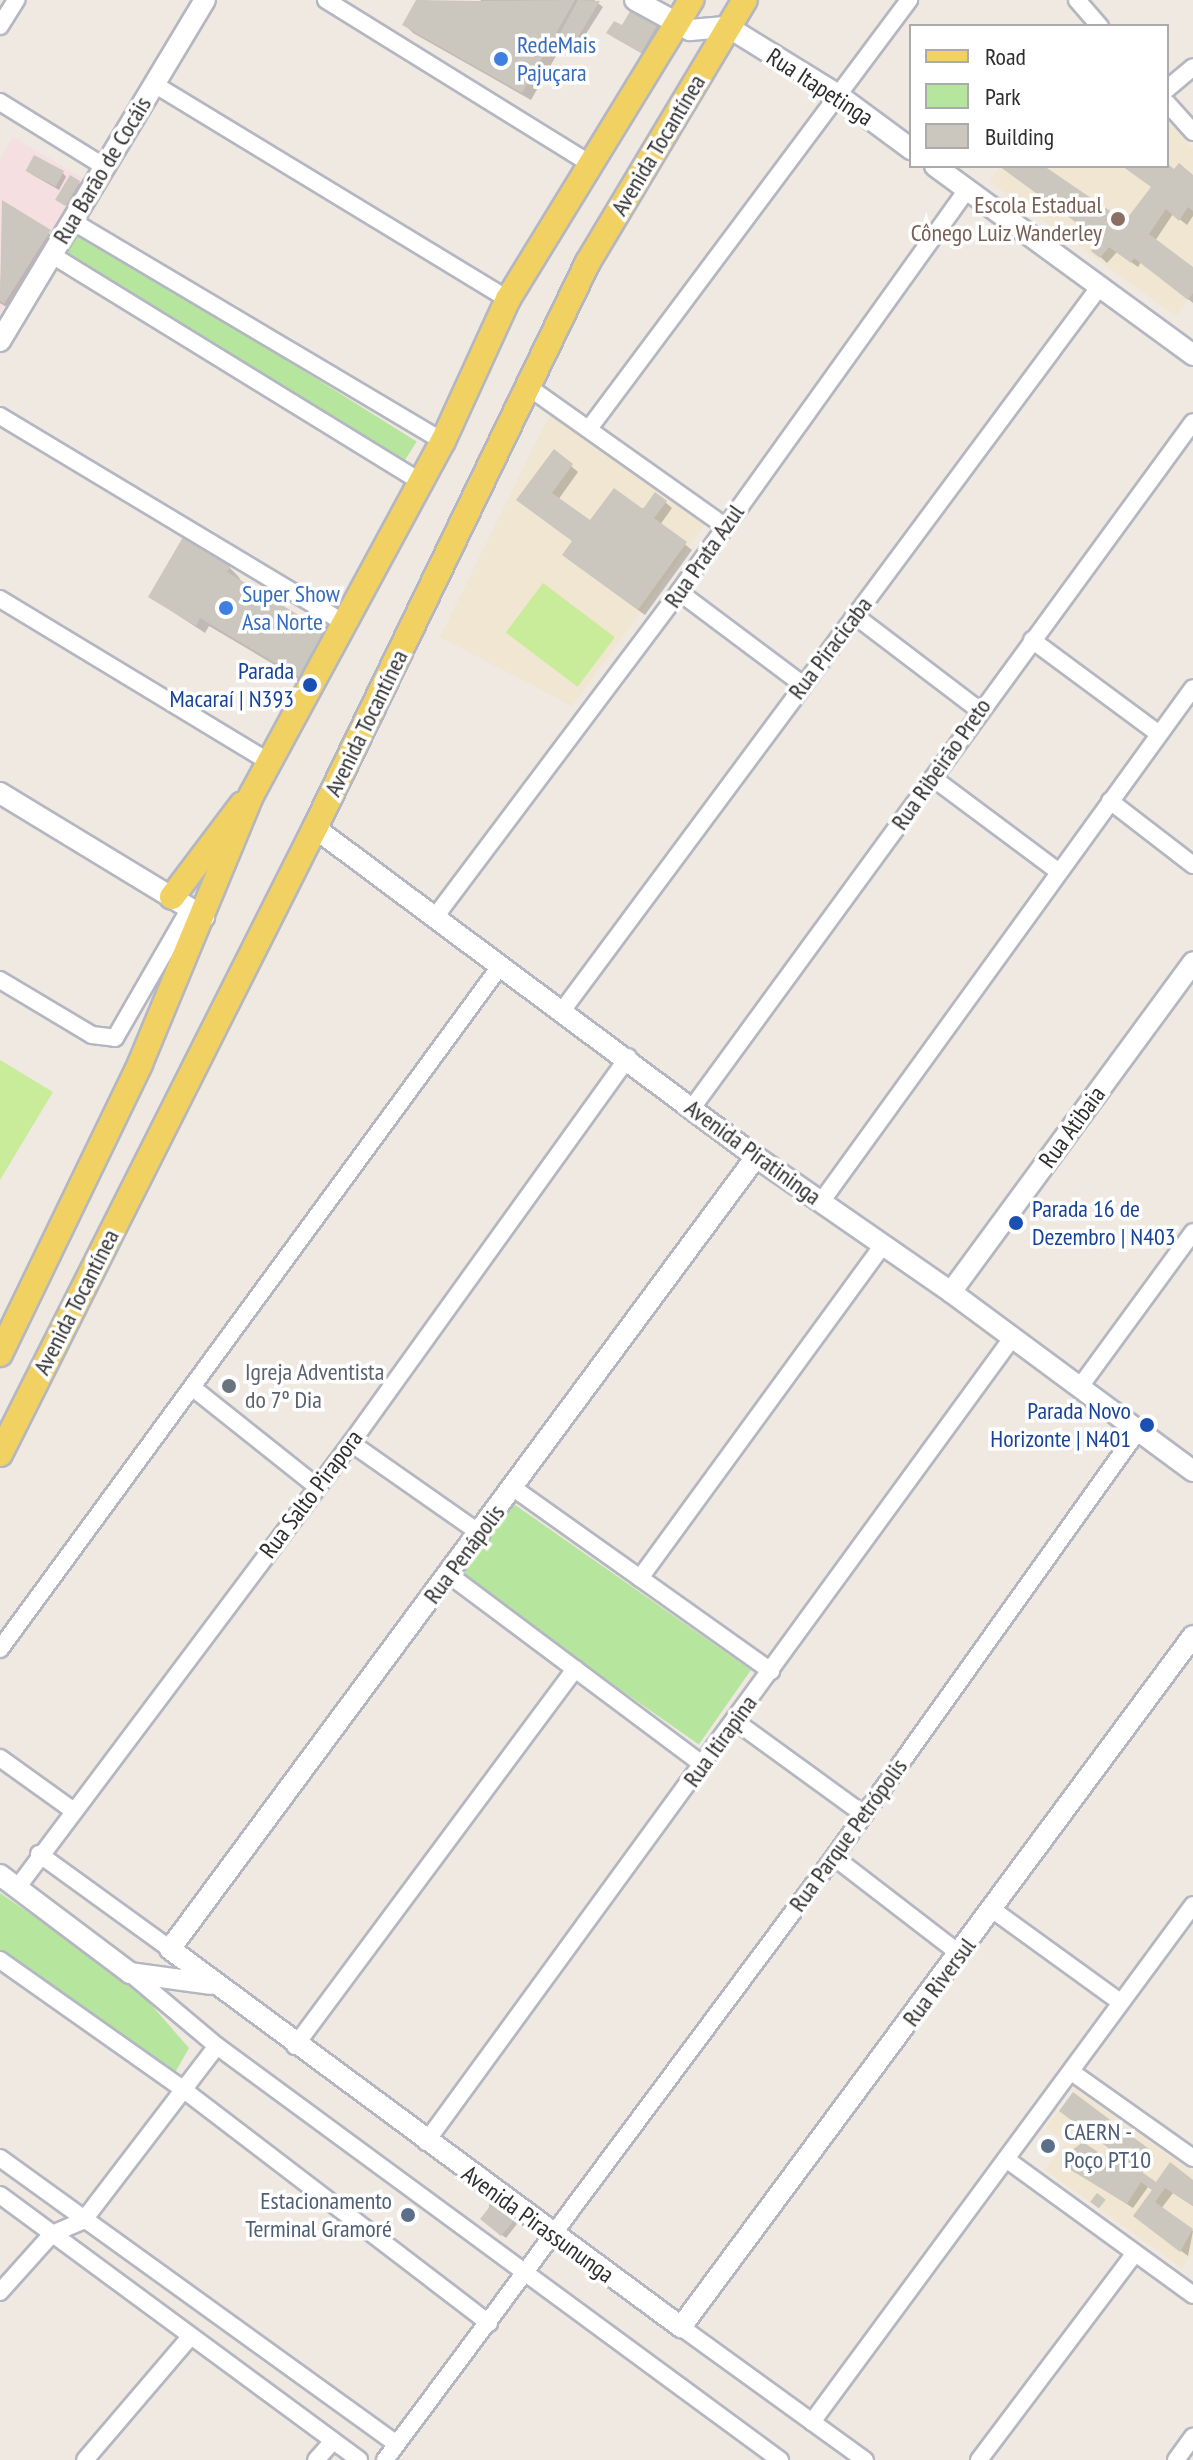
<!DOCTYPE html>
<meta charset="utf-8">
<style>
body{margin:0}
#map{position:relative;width:1193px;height:2460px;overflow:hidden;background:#efe9e1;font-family:"PT Sans Narrow",sans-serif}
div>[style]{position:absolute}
.education>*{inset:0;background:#f0e6d1}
.medical>*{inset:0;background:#f5dfe0}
.green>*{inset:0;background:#b6e59e;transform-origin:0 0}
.pitch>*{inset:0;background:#c9ec9a;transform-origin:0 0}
.shadow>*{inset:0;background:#0003}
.building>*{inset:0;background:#cbc7bf;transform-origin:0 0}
.roads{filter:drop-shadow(2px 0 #b4b7c1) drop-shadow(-2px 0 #b4b7c1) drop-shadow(0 2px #b4b7c1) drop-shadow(0 -2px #b4b7c1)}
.minor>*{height:16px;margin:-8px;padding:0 8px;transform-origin:8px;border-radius:8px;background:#fff}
.tertiary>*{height:20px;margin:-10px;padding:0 10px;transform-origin:10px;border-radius:10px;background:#fff}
.primary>*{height:24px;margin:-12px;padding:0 12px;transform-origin:12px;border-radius:12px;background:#f2d163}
.dots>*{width:22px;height:22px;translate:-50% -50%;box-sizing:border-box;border:4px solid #fff;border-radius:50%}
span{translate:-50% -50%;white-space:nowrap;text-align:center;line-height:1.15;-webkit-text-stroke:7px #fff;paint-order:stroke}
.shop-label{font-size:24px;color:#366cbe}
.left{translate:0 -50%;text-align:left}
.street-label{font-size:24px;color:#2e2e2e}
.education-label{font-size:24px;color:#785e54}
.right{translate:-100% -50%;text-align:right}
.transit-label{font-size:24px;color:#164399}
.worship-label{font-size:24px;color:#5b616d}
.service-label{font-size:24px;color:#4e5e75}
.legend{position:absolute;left:909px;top:24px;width:260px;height:144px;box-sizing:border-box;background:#fff;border:2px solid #ababab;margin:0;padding:10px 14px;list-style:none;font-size:24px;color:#2e2e2e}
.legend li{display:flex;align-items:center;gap:16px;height:40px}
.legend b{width:40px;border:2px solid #ababab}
</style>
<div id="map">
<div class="education">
<i style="clip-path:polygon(1167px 119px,1193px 149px,1193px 293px,1176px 316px,990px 182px,1001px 166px,1167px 166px)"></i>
<i style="clip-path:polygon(553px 408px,708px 520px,572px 706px,440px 637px)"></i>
<i style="clip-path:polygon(1076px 2089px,1193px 2173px,1193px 2252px,1182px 2268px,1045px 2170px,1066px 2143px,1046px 2127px)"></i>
</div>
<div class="medical">
<i style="clip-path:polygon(13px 137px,87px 181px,0 314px,0 160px)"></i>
</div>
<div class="green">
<i style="left:80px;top:231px;width:397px;height:30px;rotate:32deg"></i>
<i style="left:511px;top:1502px;width:293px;height:91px;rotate:35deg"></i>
<i style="clip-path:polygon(0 1893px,134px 1985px,189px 2048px,173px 2076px,0 1951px)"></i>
</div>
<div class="pitch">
<i style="left:543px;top:583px;width:90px;height:62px;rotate:37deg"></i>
<i style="clip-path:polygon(0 1060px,53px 1092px,0 1180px)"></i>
</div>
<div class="shadow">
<i style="clip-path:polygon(419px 0,478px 4px,481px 0,594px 0,603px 7px,577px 48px,565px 40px,531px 100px,413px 33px,405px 25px)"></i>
<i style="clip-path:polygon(658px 23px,662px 27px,645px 55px,613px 37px,623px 28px)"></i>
<i style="clip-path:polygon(1003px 166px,1041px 166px,1125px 224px,1193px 178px,1193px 216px,1187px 225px,1173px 214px,1155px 241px,1193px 270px,1193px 303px,1141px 262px,1138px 267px,1117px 252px,1107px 263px,1094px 251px,1102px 241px)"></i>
<i style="clip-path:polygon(63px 173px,66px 177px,59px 190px,31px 174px)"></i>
<i style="clip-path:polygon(78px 182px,87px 191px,75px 212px,59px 199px)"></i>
<i style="clip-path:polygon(3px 203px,58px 240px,13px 311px,0 303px)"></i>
<i style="clip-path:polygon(571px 466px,578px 472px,558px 500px,591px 523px,665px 502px,672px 508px,660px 525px,692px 550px,645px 615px,571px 561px,574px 542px,525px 506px)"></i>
<i style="clip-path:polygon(229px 567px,238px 576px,312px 687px,209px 626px,205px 633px,150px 597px)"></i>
<i style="clip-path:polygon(1148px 2150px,1154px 2156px,1141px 2174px,1157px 2184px,1193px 2182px,1193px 2206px,1173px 2193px,1161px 2209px,1193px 2231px,1188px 2256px,1142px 2222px,1154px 2191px,1148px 2187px,1133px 2208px,1067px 2166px,1110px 2163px)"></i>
<i style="clip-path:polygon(491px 2196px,517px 2224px,506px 2238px,486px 2223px)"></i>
</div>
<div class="building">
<i style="clip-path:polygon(416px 0,478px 1px,575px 0,522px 93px,402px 25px)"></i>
<i style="clip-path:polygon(578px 0,600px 1px,573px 45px,558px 37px)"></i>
<i style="clip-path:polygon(633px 6px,659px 22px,641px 53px,606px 33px,614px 21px,622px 25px)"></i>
<i style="left:34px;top:155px;width:34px;height:18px;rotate:28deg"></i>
<i style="clip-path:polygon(1167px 163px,1174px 169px,1179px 163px,1193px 175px,1193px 211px,1188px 207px,1179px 221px,1166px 209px,1149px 234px,1193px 267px,1193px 293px,1188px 300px,1134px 258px,1131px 263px,1109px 247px,1100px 258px,1091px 251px,1100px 240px,999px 166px,1044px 166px,1125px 221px,1151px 187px,1122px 166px)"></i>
<i style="left:70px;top:175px;width:12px;height:29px;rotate:31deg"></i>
<i style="clip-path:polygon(2px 200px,51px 230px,4px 304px,0 301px)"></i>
<i style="clip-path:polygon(554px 449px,573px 464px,552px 493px,590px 520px,614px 488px,643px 509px,655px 492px,667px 501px,654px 518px,687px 542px,638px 610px,562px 555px,572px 541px,516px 500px)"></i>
<i style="clip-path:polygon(183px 537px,231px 566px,227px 572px,330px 634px,302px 679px,200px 618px,196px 626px,148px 597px)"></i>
<i style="clip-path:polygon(1073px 2092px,1149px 2149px,1135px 2167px,1156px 2182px,1170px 2162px,1193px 2180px,1193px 2206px,1165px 2188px,1155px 2202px,1193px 2229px,1180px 2252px,1133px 2216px,1152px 2190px,1141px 2182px,1127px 2204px,1064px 2166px,1069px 2160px,1064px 2156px,1083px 2142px,1110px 2160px,1115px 2153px,1059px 2111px)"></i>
<i style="clip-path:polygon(491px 2193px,515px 2219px,501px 2236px,480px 2219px,491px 2205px,485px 2200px)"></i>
<i style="left:1097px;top:2193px;width:11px;height:11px;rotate:38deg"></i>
</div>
<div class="roads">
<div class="minor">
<i style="left:326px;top:0;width:311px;rotate:31.8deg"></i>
<i style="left:1077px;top:0;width:35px;rotate:49deg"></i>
<i style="left:0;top:26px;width:31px;rotate:-58deg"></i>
<i style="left:154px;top:84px;width:414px;rotate:31.3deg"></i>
<i style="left:1167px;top:89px;width:34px;rotate:-40deg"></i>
<i style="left:0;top:102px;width:123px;rotate:31.8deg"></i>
<i style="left:1167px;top:103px;width:39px;rotate:48deg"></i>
<i style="left:72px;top:221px;width:431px;rotate:30.7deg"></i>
<i style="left:52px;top:255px;width:433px;rotate:31.6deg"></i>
<i style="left:527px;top:386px;width:242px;rotate:35.3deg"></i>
<i style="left:0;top:416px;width:401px;rotate:31deg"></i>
<i style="left:591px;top:426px;width:532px;rotate:-53.26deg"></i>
<i style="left:679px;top:592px;width:154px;rotate:36.8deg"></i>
<i style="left:0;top:599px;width:315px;rotate:31.2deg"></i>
<i style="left:854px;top:615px;width:157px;rotate:37.2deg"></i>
<i style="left:1032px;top:640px;width:158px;rotate:36.5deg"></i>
<i style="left:933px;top:778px;width:157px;rotate:36.7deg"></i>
<i style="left:1110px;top:801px;width:105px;rotate:37.6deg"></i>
<i style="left:435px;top:917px;width:406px;rotate:-53.1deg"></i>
<i style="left:679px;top:592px;width:495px;rotate:-54.4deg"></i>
<i style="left:0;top:980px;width:107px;rotate:30.9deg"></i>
<i style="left:92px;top:1035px;width:23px;rotate:7deg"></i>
<i style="left:115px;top:1038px;width:150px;rotate:-60deg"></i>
<i style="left:562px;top:1011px;width:903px;rotate:-53.42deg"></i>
<i style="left:692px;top:1108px;width:849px;rotate:-53.86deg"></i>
<i style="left:821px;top:1202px;width:634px;rotate:-54.11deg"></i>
<i style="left:193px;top:1388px;width:157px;rotate:38.5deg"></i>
<i style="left:1079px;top:1388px;width:193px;rotate:-53.8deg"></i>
<i style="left:351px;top:1443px;width:159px;rotate:35deg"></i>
<i style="left:512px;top:1487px;width:318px;rotate:35.4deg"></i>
<i style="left:448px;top:1574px;width:319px;rotate:36.8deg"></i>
<i style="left:640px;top:1578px;width:411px;rotate:-53.9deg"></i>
<i style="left:0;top:1649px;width:848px;rotate:-53.78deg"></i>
<i style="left:735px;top:1721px;width:158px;rotate:36deg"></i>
<i style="left:0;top:1758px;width:91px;rotate:35.6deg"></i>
<i style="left:39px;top:1854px;width:162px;rotate:35.9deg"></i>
<i style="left:834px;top:1857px;width:159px;rotate:37.6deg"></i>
<i style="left:17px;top:1888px;width:556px;rotate:-53.11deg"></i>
<i style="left:351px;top:1443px;width:475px;rotate:-54.3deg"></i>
<i style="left:993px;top:1910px;width:157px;rotate:35.9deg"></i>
<i style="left:0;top:1960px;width:225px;rotate:35.2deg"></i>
<i style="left:184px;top:2090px;width:384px;rotate:37.4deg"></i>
<i style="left:130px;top:1973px;width:114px;rotate:40deg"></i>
<i style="left:217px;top:2046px;width:699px;rotate:36.33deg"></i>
<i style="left:295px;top:2046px;width:470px;rotate:-53.4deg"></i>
<i style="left:1073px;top:2073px;width:147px;rotate:35.3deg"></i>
<i style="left:426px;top:2142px;width:995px;rotate:-53.91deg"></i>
<i style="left:0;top:2158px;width:489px;rotate:35.8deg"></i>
<i style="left:1006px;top:2159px;width:231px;rotate:36deg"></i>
<i style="left:0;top:2195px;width:446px;rotate:36.4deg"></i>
<i style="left:0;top:2292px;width:78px;rotate:-48.1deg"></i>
<i style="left:52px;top:2234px;width:34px;rotate:-23deg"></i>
<i style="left:83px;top:2221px;width:220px;rotate:-52.6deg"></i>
<i style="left:681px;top:2327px;width:227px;rotate:35.9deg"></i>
<i style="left:812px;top:2422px;width:642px;rotate:-53.61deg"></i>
<i style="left:85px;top:2460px;width:162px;rotate:-49.5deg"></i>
<i style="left:316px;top:2460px;width:24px;rotate:-48deg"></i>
<i style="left:385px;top:2460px;width:752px;rotate:-53.33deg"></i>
<i style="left:834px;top:1857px;width:522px;rotate:-54.51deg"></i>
<i style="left:979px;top:2460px;width:259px;rotate:-53deg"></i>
<i style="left:1176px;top:2460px;width:29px;rotate:-54deg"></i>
</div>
<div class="tertiary">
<i style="left:635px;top:0;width:63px;rotate:28.6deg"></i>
<i style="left:690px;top:30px;width:38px;rotate:-5deg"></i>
<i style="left:728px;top:27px;width:129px;rotate:31.7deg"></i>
<i style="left:838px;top:95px;width:91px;rotate:36.5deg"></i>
<i style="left:935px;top:166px;width:320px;rotate:36.2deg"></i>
<i style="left:0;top:341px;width:398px;rotate:-59deg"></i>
<i style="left:0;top:793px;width:239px;rotate:31.3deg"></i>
<i style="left:315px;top:828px;width:550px;rotate:36.72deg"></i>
<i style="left:756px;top:1157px;width:237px;rotate:34.7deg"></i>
<i style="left:951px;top:1292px;width:301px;rotate:36.5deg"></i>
<i style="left:756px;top:1157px;width:985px;rotate:126.5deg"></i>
<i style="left:170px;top:1949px;width:636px;rotate:36.49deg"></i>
<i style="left:681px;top:2327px;width:860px;rotate:-53.46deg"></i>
<i style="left:951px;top:1292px;width:409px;rotate:-53.7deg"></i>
<i style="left:0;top:1875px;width:163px;rotate:37deg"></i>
<i style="left:130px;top:1973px;width:82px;rotate:7.7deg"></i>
</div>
<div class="primary">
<i style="left:172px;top:897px;width:116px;rotate:-53deg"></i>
<i style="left:0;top:1354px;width:322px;rotate:-64.2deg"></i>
<i style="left:140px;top:1064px;width:292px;rotate:-67.5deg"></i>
<i style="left:252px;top:794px;width:401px;rotate:-61.6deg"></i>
<i style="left:443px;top:441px;width:156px;rotate:-65.4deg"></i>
<i style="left:508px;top:299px;width:351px;rotate:-58.5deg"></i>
<i style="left:0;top:1454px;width:701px;rotate:-63.29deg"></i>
<i style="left:315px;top:828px;width:628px;rotate:-64.25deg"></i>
<i style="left:588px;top:262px;width:305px;rotate:-59.1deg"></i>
</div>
</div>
<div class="dots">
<i style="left:501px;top:59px;background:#3f7fe0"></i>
<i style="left:1118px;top:219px;background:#8d6e63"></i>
<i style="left:226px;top:608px;background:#3f7fe0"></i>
<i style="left:310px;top:685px;background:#1a4fb4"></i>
<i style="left:1016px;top:1223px;background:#1a4fb4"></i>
<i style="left:229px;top:1386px;background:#6b7280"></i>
<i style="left:1147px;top:1425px;background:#1a4fb4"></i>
<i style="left:1048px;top:2146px;background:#5c6f8a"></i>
<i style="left:408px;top:2215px;background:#5c6f8a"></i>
</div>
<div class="shop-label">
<span class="left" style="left:517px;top:59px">RedeMais<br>Pajuçara</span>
<span class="left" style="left:242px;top:608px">Super Show<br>Asa Norte</span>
</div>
<div class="street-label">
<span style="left:820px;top:87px;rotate:33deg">Rua Itapetinga</span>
<span style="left:658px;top:145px;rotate:-59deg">Avenida Tocantínea</span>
<span style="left:102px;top:170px;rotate:-59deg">Rua Barão de Cocáis</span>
<span style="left:704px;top:556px;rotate:-55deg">Rua Prata Azul</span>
<span style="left:830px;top:648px;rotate:-53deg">Rua Piracicaba</span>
<span style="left:366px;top:723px;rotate:-64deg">Avenida Tocantínea</span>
<span style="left:941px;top:764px;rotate:-55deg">Rua Ribeirão Preto</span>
<span style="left:1072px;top:1127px;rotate:-54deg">Rua Atibaia</span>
<span style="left:753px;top:1152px;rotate:36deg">Avenida Piratininga</span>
<span style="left:76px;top:1302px;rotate:-63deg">Avenida Tocantínea</span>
<span style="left:311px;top:1494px;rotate:-53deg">Rua Salto Pirapora</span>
<span style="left:464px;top:1554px;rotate:-53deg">Rua Penápolis</span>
<span style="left:720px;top:1741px;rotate:-54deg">Rua Itirapina</span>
<span style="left:848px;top:1835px;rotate:-54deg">Rua Parque Petrópolis</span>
<span style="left:939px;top:1982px;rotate:-53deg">Rua Riversul</span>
<span style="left:538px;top:2224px;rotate:36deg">Avenida Pirassununga</span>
</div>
<div class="education-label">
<span class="right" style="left:1102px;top:219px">Escola Estadual<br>Cônego Luiz Wanderley</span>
</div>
<div class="transit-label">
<span class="right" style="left:294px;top:685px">Parada<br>Macaraí | N393</span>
<span class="left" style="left:1032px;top:1223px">Parada 16 de<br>Dezembro | N403</span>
<span class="right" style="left:1131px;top:1425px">Parada Novo<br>Horizonte | N401</span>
</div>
<div class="worship-label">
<span class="left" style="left:245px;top:1386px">Igreja Adventista<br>do 7º Dia</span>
</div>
<div class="service-label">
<span class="left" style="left:1064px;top:2146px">CAERN -<br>Poço PT10</span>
<span class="right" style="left:392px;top:2215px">Estacionamento<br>Terminal Gramoré</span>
</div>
<ul class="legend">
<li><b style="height:10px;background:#f2d163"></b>Road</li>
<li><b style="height:22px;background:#b6e59e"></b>Park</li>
<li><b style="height:22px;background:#cbc7bf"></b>Building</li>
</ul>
</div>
